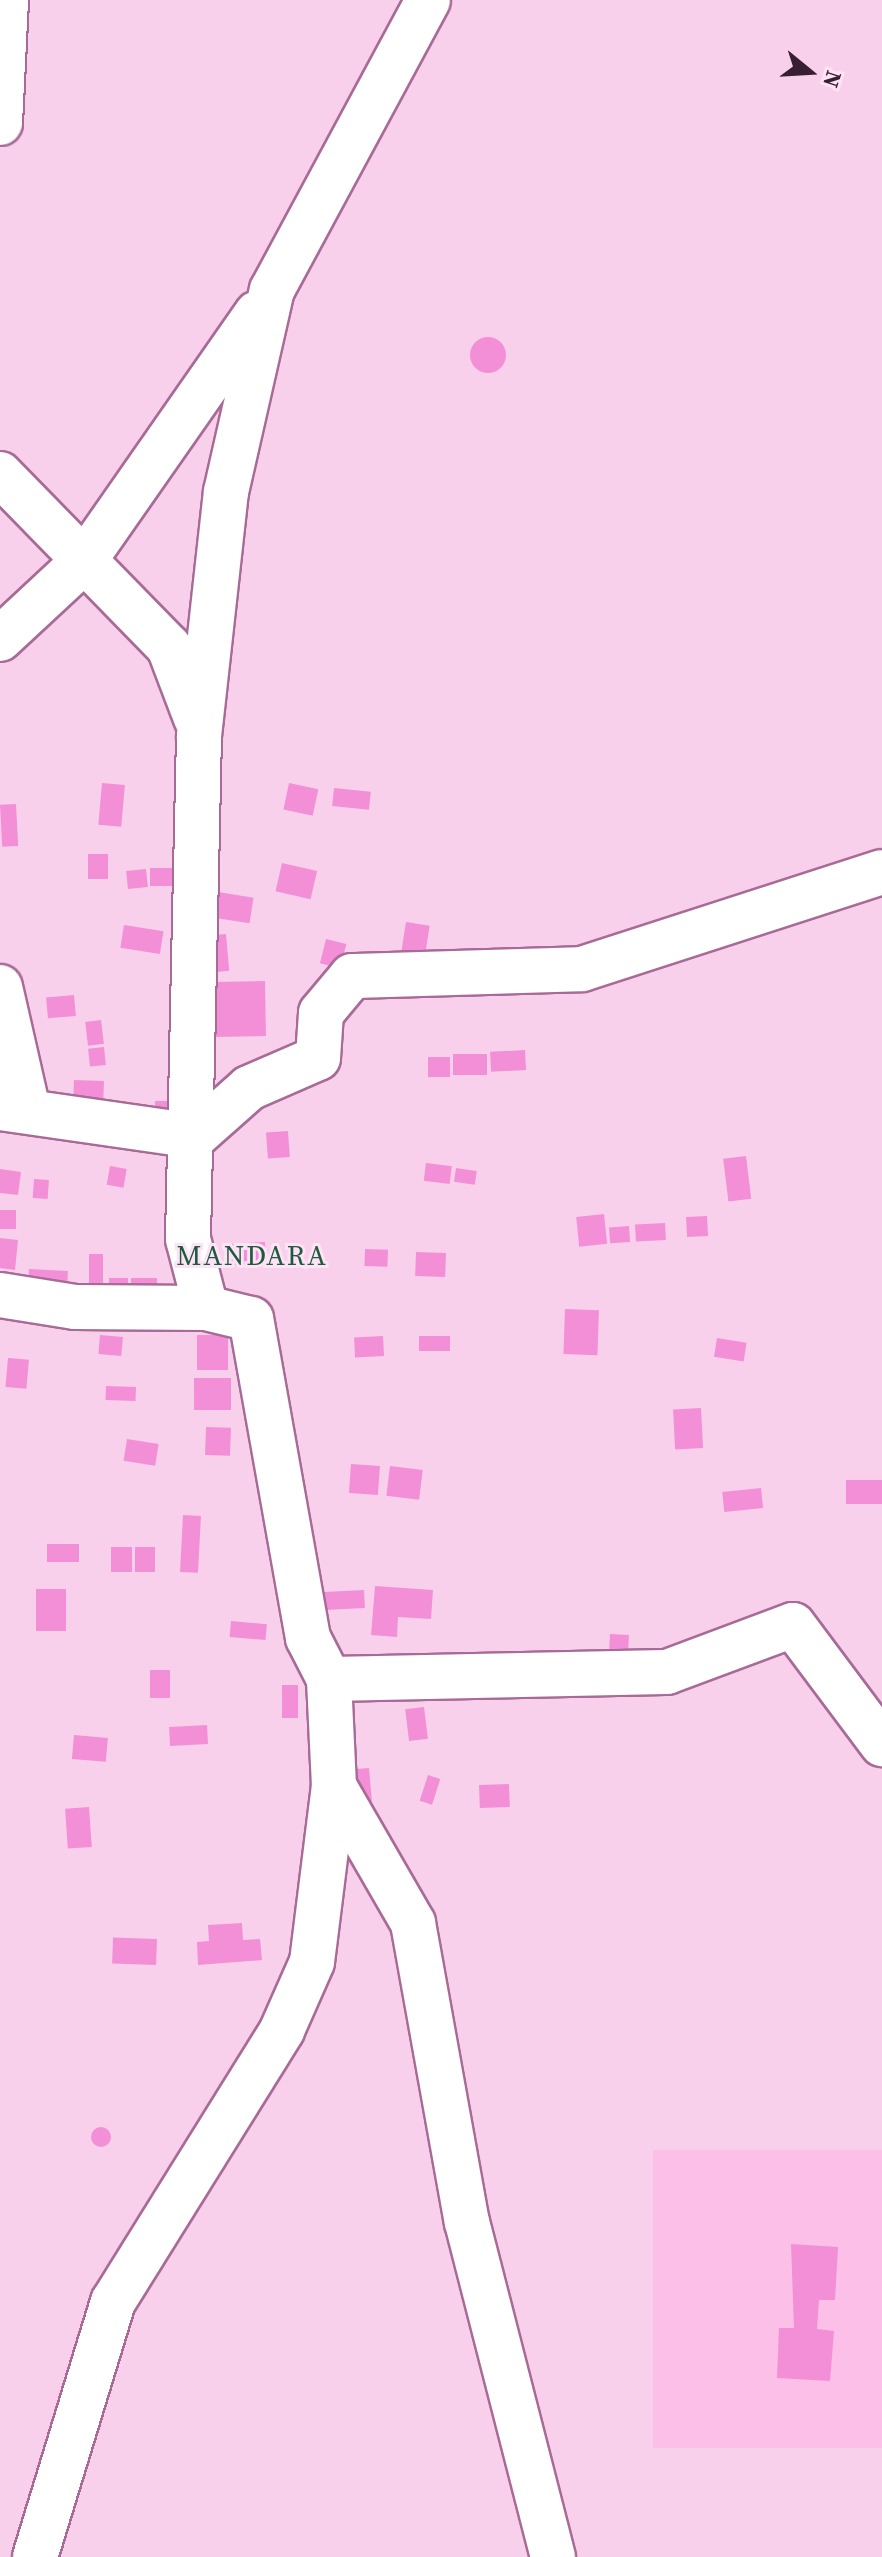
<!DOCTYPE html>
<style>
body{margin:0}
#map{position:relative;width:882px;height:2557px;overflow:hidden;background:#f9d0ec;font-family:"Source Serif 4",serif}
div>[style]{position:absolute}
.built>*{inset:0;background:#fbbfe8;transform-origin:0 0}
.building>*{inset:0;background:#f38fd7;transform-origin:0 0}
.round{border-radius:50%}
.roads{filter:drop-shadow(2px 0 #a86b97) drop-shadow(-2px 0 #a86b97) drop-shadow(0 2px #a86b97) drop-shadow(0 -2px #a86b97)}
.street>*{height:44px;margin:-22px;padding:0 22px;transform-origin:22px;border-radius:22px;background:#fff}
span{translate:-50% -50%;white-space:nowrap;text-align:center;line-height:1.15;-webkit-text-stroke:6px #fee2f5;paint-order:stroke}
.quarter-label{font-size:28px;color:#1e5a3c;letter-spacing:2px}
.north{position:absolute;left:770px;top:32px;width:80px;height:80px;-webkit-text-stroke:6px #fee2f5;paint-order:stroke;rotate:108deg;font-size:22px;font-weight:700;line-height:32px;text-align:center;color:#371e30}
.north::after{content:'';display:block;margin:auto;width:28px;height:36px;background:#371e30;clip-path:polygon(50% 0,100% 100%,50% 72%,0 100%)}
</style>
<div id="map">
<div class="built">
<i style="left:882px;top:2150px;width:298px;height:229px;rotate:90deg"></i>
</div>
<div class="building">
<i class="round" style="left:470px;top:337px;width:36px;height:36px"></i>
<i style="left:102px;top:783px;width:23px;height:42px;rotate:5deg"></i>
<i style="left:289px;top:783px;width:30px;height:27px;rotate:12deg"></i>
<i style="left:334px;top:788px;width:37px;height:18px;rotate:6deg"></i>
<i style="left:16px;top:804px;width:42px;height:16px;rotate:87deg"></i>
<i style="left:88px;top:854px;width:20px;height:25px"></i>
<i style="left:282px;top:863px;width:36px;height:29px;rotate:13deg"></i>
<i style="left:178px;top:868px;width:18px;height:28px;rotate:90deg"></i>
<i style="left:146px;top:869px;width:18px;height:20px;rotate:84deg"></i>
<i style="left:218px;top:892px;width:36px;height:26px;rotate:9deg"></i>
<i style="left:406px;top:922px;width:24px;height:31px;rotate:9deg"></i>
<i style="left:124px;top:925px;width:40px;height:23px;rotate:9deg"></i>
<i style="left:226px;top:934px;width:37px;height:18px;rotate:85deg"></i>
<i style="left:326px;top:939px;width:21px;height:25px;rotate:14deg"></i>
<i style="left:265px;top:981px;width:55px;height:52px;rotate:89deg"></i>
<i style="left:74px;top:995px;width:21px;height:28px;rotate:85deg"></i>
<i style="left:101px;top:1020px;width:24px;height:16px;rotate:83deg"></i>
<i style="left:104px;top:1047px;width:18px;height:16px;rotate:84deg"></i>
<i style="left:525px;top:1050px;width:20px;height:35px;rotate:87deg"></i>
<i style="left:487px;top:1054px;width:21px;height:34px;rotate:90deg"></i>
<i style="left:428px;top:1057px;width:22px;height:20px"></i>
<i style="left:74px;top:1080px;width:30px;height:22px;rotate:2deg"></i>
<i style="left:155px;top:1101px;width:24px;height:17px"></i>
<i style="left:288px;top:1131px;width:26px;height:22px;rotate:86deg"></i>
<i style="left:746px;top:1156px;width:43px;height:23px;rotate:83deg"></i>
<i style="left:426px;top:1163px;width:26px;height:18px;rotate:7deg"></i>
<i style="left:110px;top:1166px;width:17px;height:19px;rotate:10deg"></i>
<i style="left:456px;top:1168px;width:21px;height:14px;rotate:8deg"></i>
<i style="clip-path:polygon(0 1169px,21px 1172px,18px 1195px,0 1193px)"></i>
<i style="left:34px;top:1179px;width:15px;height:19px;rotate:4deg"></i>
<i style="left:0;top:1210px;width:16px;height:19px"></i>
<i style="left:604px;top:1214px;width:30px;height:28px;rotate:84deg"></i>
<i style="left:707px;top:1216px;width:20px;height:21px;rotate:87deg"></i>
<i style="left:665px;top:1223px;width:17px;height:30px;rotate:87deg"></i>
<i style="left:629px;top:1226px;width:16px;height:20px;rotate:86deg"></i>
<i style="clip-path:polygon(0 1238px,18px 1240px,15px 1270px,0 1268px)"></i>
<i style="left:265px;top:1242px;width:21px;height:37px;rotate:87deg"></i>
<i style="left:365px;top:1249px;width:23px;height:17px;rotate:2deg"></i>
<i style="left:416px;top:1252px;width:30px;height:24px;rotate:2deg"></i>
<i style="left:89px;top:1254px;width:14px;height:36px"></i>
<i style="left:29px;top:1269px;width:39px;height:20px;rotate:3deg"></i>
<i style="left:128px;top:1278px;width:15px;height:19px;rotate:90deg"></i>
<i style="left:131px;top:1278px;width:26px;height:13px"></i>
<i style="left:565px;top:1309px;width:34px;height:45px;rotate:2deg"></i>
<i style="left:100px;top:1335px;width:23px;height:19px;rotate:5deg"></i>
<i style="left:197px;top:1335px;width:31px;height:35px"></i>
<i style="left:383px;top:1336px;width:20px;height:29px;rotate:87deg"></i>
<i style="left:419px;top:1336px;width:31px;height:15px"></i>
<i style="left:717px;top:1338px;width:30px;height:19px;rotate:9deg"></i>
<i style="left:8px;top:1358px;width:21px;height:29px;rotate:5deg"></i>
<i style="left:194px;top:1378px;width:37px;height:32px"></i>
<i style="left:106px;top:1386px;width:30px;height:14px;rotate:2deg"></i>
<i style="left:701px;top:1408px;width:40px;height:28px;rotate:87deg"></i>
<i style="left:206px;top:1427px;width:25px;height:28px;rotate:2deg"></i>
<i style="left:127px;top:1439px;width:32px;height:22px;rotate:9deg"></i>
<i style="left:351px;top:1464px;width:29px;height:29px;rotate:4deg"></i>
<i style="left:390px;top:1466px;width:33px;height:30px;rotate:7deg"></i>
<i style="left:882px;top:1480px;width:24px;height:36px;rotate:90deg"></i>
<i style="left:761px;top:1488px;width:20px;height:39px;rotate:84deg"></i>
<i style="left:183px;top:1515px;width:18px;height:57px;rotate:3deg"></i>
<i style="left:47px;top:1544px;width:32px;height:18px"></i>
<i style="left:111px;top:1547px;width:21px;height:25px"></i>
<i style="left:135px;top:1547px;width:20px;height:25px"></i>
<i style="clip-path:polygon(375px 1586px,433px 1590px,431px 1619px,398px 1617px,397px 1637px,371px 1635px)"></i>
<i style="left:66px;top:1589px;width:42px;height:30px;rotate:90deg"></i>
<i style="left:364px;top:1590px;width:18px;height:50px;rotate:87deg"></i>
<i style="left:231px;top:1621px;width:36px;height:16px;rotate:5deg"></i>
<i style="left:610px;top:1634px;width:19px;height:35px;rotate:3deg"></i>
<i style="left:150px;top:1670px;width:20px;height:28px"></i>
<i style="left:282px;top:1685px;width:16px;height:33px"></i>
<i style="left:424px;top:1707px;width:32px;height:19px;rotate:83deg"></i>
<i style="left:207px;top:1725px;width:19px;height:38px;rotate:87deg"></i>
<i style="left:74px;top:1735px;width:34px;height:24px;rotate:5deg"></i>
<i style="left:369px;top:1768px;width:34px;height:15px;rotate:85deg"></i>
<i style="left:428px;top:1775px;width:13px;height:27px;rotate:18deg"></i>
<i style="left:509px;top:1784px;width:23px;height:30px;rotate:88deg"></i>
<i style="left:89px;top:1807px;width:40px;height:24px;rotate:86deg"></i>
<i style="clip-path:polygon(242px 1923px,243px 1940px,260px 1939px,262px 1960px,198px 1965px,197px 1942px,209px 1941px,208px 1925px)"></i>
<i style="left:157px;top:1939px;width:26px;height:44px;rotate:92deg"></i>
<i class="round" style="left:91px;top:2127px;width:20px;height:20px"></i>
<i style="clip-path:polygon(791px 2244px,838px 2247px,835px 2300px,819px 2300px,817px 2329px,834px 2331px,830px 2381px,777px 2378px,779px 2328px,794px 2328px)"></i>
</div>
<div class="roads">
<div class="street">
<i style="left:0;top:123px;width:123px;rotate:-87.2deg"></i>
<i style="left:0;top:474px;width:242px;rotate:45.7deg"></i>
<i style="left:169px;top:647px;width:76px;rotate:69.2deg"></i>
<i style="left:0;top:639px;width:115px;rotate:-42.9deg"></i>
<i style="left:84px;top:561px;width:302px;rotate:-55.1deg"></i>
<i style="left:0;top:987px;width:126px;rotate:77.2deg"></i>
<i style="left:0;top:1108px;width:197px;rotate:8.2deg"></i>
<i style="left:195px;top:1136px;width:72px;rotate:-41.6deg"></i>
<i style="left:249px;top:1088px;width:75px;rotate:-23.5deg"></i>
<i style="left:318px;top:1058px;width:45px;rotate:-86.2deg"></i>
<i style="left:321px;top:1013px;width:48px;rotate:-50deg"></i>
<i style="left:352px;top:976px;width:230px;rotate:-1.7deg"></i>
<i style="left:582px;top:969px;width:315px;rotate:-17.9deg"></i>
<i style="left:0;top:1295px;width:76px;rotate:9.1deg"></i>
<i style="left:75px;top:1307px;width:131px;rotate:0.4deg"></i>
<i style="left:329px;top:1679px;width:338px;rotate:-1.2deg"></i>
<i style="left:667px;top:1672px;width:134px;rotate:-20.5deg"></i>
<i style="left:793px;top:1625px;width:149px;rotate:53.2deg"></i>
<i style="left:334px;top:1786px;width:158px;rotate:60deg"></i>
<i style="left:413px;top:1923px;width:304px;rotate:79.8deg"></i>
<i style="left:467px;top:2222px;width:346px;rotate:75.6deg"></i>
<i style="left:35px;top:2557px;width:267px;rotate:-73deg"></i>
<i style="left:113px;top:2302px;width:320px;rotate:-58.1deg"></i>
<i style="left:282px;top:2030px;width:74px;rotate:-66.2deg"></i>
<i style="left:312px;top:1962px;width:177px;rotate:-82.9deg"></i>
<i style="left:334px;top:1786px;width:107px;rotate:-92.7deg"></i>
<i style="left:329px;top:1679px;width:46px;rotate:-117.1deg"></i>
<i style="left:308px;top:1638px;width:324px;rotate:-100.1deg"></i>
<i style="left:251px;top:1319px;width:46px;rotate:-166.3deg"></i>
<i style="left:206px;top:1308px;width:71px;rotate:-104.6deg"></i>
<i style="left:188px;top:1239px;width:503px;rotate:-88.75deg"></i>
<i style="left:199px;top:736px;width:245px;rotate:-83.7deg"></i>
<i style="left:226px;top:492px;width:207px;rotate:-77.2deg"></i>
<i style="left:272px;top:290px;width:329px;rotate:-61.7deg"></i>
</div>
</div>
<div class="quarter-label">
<span style="left:252px;top:1255px">MANDARA</span>
</div>
<div class="north">N</div>
</div>
